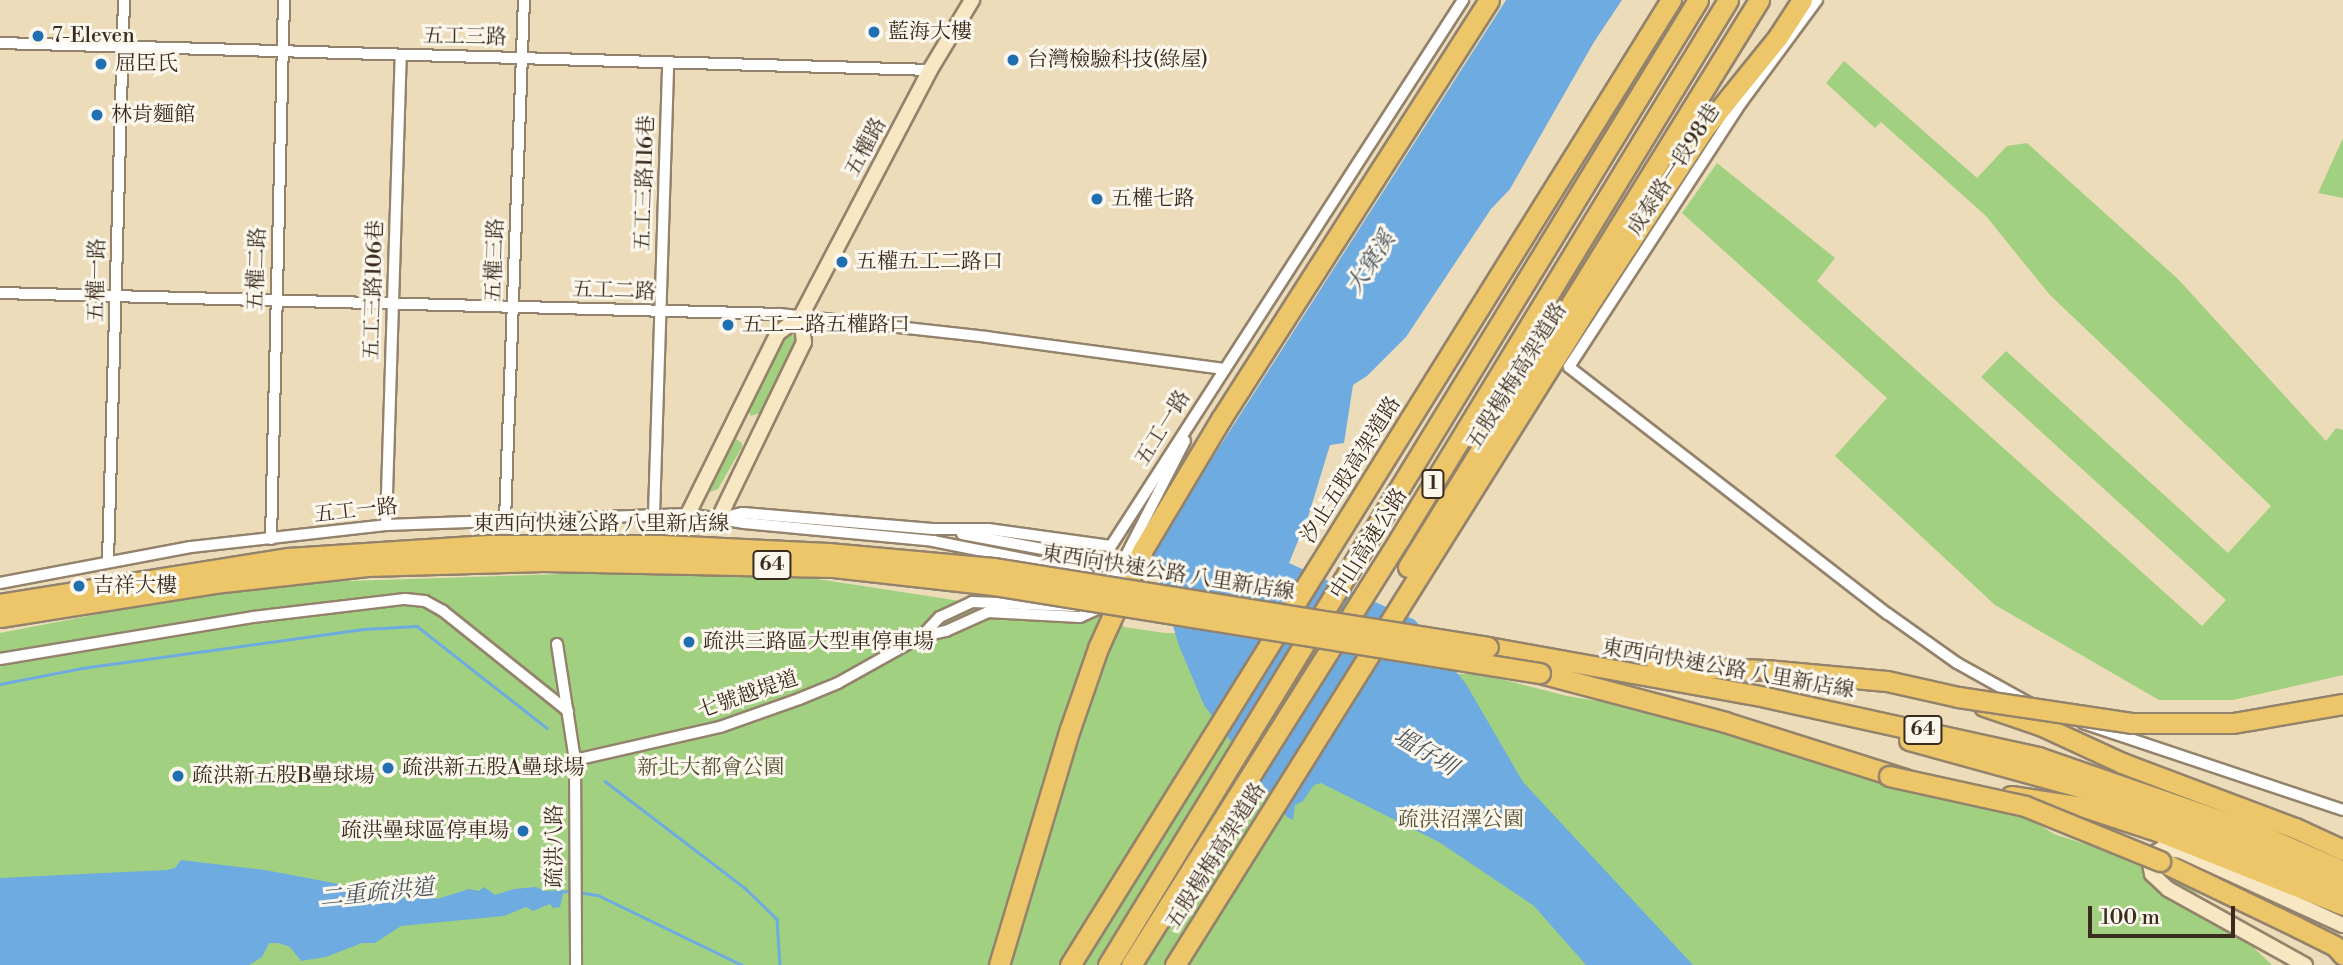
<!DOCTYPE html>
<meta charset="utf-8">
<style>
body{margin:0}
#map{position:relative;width:2343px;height:965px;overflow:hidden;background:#eddcba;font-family:"Libre Bodoni","Noto Serif TC",serif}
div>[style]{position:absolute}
.green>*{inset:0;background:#a1d180}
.water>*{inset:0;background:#6eabe0}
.stream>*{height:2.5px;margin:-1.25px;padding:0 1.25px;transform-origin:1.25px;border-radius:1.25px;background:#6eabe0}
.roads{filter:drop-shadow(2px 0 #94836c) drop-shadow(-2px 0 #94836c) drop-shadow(0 2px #94836c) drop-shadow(0 -2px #94836c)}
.street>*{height:10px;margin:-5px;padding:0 5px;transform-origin:5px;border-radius:5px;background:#fff}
.secondary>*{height:14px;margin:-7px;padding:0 7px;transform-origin:7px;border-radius:7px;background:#f7e8c3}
.highway>*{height:19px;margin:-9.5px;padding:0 9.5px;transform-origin:9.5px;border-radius:9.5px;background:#ecc669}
.bridges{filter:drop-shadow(2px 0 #94836c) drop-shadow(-2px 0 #94836c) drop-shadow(0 2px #94836c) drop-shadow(0 -2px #94836c)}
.highway-bridge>*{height:19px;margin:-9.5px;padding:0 9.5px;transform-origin:9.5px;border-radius:9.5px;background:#ecc669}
.dots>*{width:19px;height:19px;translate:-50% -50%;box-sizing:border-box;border:4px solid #fbf7ec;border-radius:50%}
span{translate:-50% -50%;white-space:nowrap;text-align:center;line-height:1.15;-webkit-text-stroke:6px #fbf7ec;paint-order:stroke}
.shield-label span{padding:2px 5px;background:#fbf7ec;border:2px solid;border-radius:5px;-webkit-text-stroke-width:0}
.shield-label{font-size:19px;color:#3b2a1e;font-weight:700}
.poi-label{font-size:21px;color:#3b2a1e}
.left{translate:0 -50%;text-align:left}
.right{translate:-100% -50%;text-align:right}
.street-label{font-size:21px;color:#3b2a1e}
.park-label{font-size:21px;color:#545436}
.water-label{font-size:23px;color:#4d5762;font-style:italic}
.scale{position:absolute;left:2088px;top:906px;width:147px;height:32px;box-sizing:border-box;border:4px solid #3b2a1e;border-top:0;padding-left:9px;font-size:21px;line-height:24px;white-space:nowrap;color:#3b2a1e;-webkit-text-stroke:5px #fbf7ec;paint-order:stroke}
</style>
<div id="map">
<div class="green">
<i style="clip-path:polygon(1844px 61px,1977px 178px,2007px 146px,2027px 143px,2178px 279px,2326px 441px,2336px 428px,2343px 430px,2343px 675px,2233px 700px,2159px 700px,1995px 605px,1835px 456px,1887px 398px,1682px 213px,1717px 163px,1835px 258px,1817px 281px,2202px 626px,2226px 600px,1981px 377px,2006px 351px,2228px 553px,2271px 506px,2049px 294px,1986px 216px,1881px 122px,1875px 128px,1826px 83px)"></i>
<i style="clip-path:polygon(2343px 138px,2343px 198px,2318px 193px)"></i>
<i style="clip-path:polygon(788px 333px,795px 336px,796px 340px,760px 413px,751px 416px,747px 409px)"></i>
<i style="clip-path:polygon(736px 439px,742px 443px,742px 447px,718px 489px,710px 492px,710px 482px)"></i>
<i style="clip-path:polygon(745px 568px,980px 604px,1117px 614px,1124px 627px,1165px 633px,1249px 636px,1422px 674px,1481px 674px,1567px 696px,1679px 714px,2018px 811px,2054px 834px,2175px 873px,2272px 965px,0 965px,0 633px,254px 584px)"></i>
</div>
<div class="water">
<i style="clip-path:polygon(1506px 0,1622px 0,1594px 42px,1510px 189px,1491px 209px,1406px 337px,1367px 376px,1353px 385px,1344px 443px,1330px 445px,1309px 514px,1289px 563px,1415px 620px,1466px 684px,1523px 782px,1693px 965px,1586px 965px,1534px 906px,1439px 842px,1321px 783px,1314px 785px,1303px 801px,1295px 805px,1293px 820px,1287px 817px,1204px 705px,1179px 646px,1152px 556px,1172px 521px)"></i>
<i style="clip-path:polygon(181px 860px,265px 870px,334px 883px,386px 900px,428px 895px,437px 899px,469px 889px,479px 891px,484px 887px,495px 895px,514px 889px,536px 887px,549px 893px,564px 890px,560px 907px,553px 908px,550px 904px,533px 911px,526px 907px,504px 916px,401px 926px,375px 943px,362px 943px,326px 957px,301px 961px,290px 947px,278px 943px,269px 943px,262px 957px,249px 965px,0 965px,0 878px,166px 870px,175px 868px)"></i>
</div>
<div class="stream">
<i style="left:0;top:684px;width:84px;rotate:-11deg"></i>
<i style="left:82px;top:668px;width:284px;rotate:-7.9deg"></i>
<i style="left:363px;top:629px;width:54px;rotate:-3.2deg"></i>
<i style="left:417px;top:626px;width:165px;rotate:38.1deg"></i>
<i style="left:605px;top:781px;width:176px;rotate:37.4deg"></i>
<i style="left:745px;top:888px;width:45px;rotate:44.1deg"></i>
<i style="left:777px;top:919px;width:46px;rotate:86.3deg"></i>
<i style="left:543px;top:892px;width:28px;rotate:-2deg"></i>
<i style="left:578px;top:892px;width:20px;rotate:9deg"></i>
<i style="left:598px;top:895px;width:160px;rotate:25.9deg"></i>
</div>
<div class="roads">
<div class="street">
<i style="left:1817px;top:0;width:128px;rotate:126.4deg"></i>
<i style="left:1741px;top:103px;width:315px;rotate:123.1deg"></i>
<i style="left:1569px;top:367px;width:403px;rotate:37.8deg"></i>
<i style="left:1888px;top:614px;width:85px;rotate:35.4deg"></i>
<i style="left:1957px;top:663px;width:82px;rotate:29.1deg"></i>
<i style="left:0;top:43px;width:930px;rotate:1.66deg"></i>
<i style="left:0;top:293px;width:780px;rotate:1.54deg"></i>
<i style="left:780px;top:314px;width:208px;rotate:6.3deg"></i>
<i style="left:987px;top:337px;width:238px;rotate:7.7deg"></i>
<i style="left:654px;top:515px;width:453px;rotate:-88.2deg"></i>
<i style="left:725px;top:517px;width:18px;rotate:-13deg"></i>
<i style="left:743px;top:513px;width:193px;rotate:4.8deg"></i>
<i style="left:935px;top:529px;width:53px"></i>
<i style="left:988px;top:529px;width:124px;rotate:7.9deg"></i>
<i style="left:1111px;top:546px;width:650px;rotate:-57.19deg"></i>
<i style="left:505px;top:520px;width:520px;rotate:-87.91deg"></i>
<i style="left:386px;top:525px;width:469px;rotate:-88.2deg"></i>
<i style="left:962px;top:534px;width:137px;rotate:10.5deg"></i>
<i style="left:1097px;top:559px;width:20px;rotate:37deg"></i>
<i style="left:1113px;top:571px;width:11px;rotate:85deg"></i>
<i style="left:271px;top:539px;width:539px;rotate:-88.62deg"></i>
<i style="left:108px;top:561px;width:561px;rotate:-88.37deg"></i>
<i style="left:0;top:583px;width:194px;rotate:-10.7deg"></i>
<i style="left:191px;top:547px;width:196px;rotate:-6.4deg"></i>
<i style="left:386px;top:525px;width:302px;rotate:-2.1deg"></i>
<i style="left:688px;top:514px;width:57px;rotate:9.1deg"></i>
<i style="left:744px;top:523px;width:190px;rotate:5.4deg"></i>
<i style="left:933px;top:541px;width:148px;rotate:11.3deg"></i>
<i style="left:1078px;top:570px;width:9px;rotate:18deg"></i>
<i style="left:1087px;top:573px;width:13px;rotate:48deg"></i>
<i style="left:922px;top:636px;width:25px;rotate:-12deg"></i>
<i style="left:946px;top:631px;width:46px;rotate:-24.3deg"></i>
<i style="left:988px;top:612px;width:92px;rotate:3.1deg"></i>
<i style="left:1080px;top:617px;width:21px;rotate:-25deg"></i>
<i style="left:1099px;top:608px;width:188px;rotate:-62.8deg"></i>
<i style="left:557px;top:644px;width:117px;rotate:81.2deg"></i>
<i style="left:575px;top:760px;width:205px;rotate:89.7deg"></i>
<i style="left:0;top:659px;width:256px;rotate:-9.4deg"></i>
<i style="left:253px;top:617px;width:153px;rotate:-6.8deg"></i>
<i style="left:405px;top:599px;width:20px;rotate:6deg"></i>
<i style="left:425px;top:601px;width:21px;rotate:29deg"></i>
<i style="left:443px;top:611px;width:160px;rotate:38.7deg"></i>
<i style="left:2083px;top:723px;width:274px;rotate:18.5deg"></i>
<i style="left:575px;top:760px;width:149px;rotate:-12.8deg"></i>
<i style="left:720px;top:727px;width:84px;rotate:-19.5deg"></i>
<i style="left:799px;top:699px;width:42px;rotate:-22.3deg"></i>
<i style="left:838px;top:683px;width:96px;rotate:-29.2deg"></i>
<i style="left:922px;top:636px;width:26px;rotate:-47deg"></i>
<i style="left:940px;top:617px;width:35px;rotate:-25deg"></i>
<i style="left:972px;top:602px;width:103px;rotate:2.2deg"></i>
</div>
<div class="secondary">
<i style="left:688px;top:514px;width:202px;rotate:-63.6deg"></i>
<i style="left:778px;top:333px;width:29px;rotate:-36deg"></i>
<i style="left:801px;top:316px;width:278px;rotate:-62.3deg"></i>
<i style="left:930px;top:70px;width:82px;rotate:-59deg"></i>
<i style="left:719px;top:518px;width:195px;rotate:-64.2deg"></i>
<i style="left:804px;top:342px;width:26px;rotate:-97deg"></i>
<i style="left:2305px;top:965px;width:157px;rotate:-151deg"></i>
<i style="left:2168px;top:889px;width:22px;rotate:-137deg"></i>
<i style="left:2152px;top:874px;width:10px;rotate:-101deg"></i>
<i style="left:2150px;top:864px;width:12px;rotate:-66deg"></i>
<i style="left:2155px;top:853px;width:9px;rotate:-32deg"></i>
<i style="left:2163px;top:848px;width:18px;rotate:9deg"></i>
<i style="left:2181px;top:851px;width:178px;rotate:24.6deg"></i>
</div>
<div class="highway">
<i style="left:1408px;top:567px;width:667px;rotate:-58.24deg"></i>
<i style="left:1488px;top:647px;width:281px;rotate:10.2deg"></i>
<i style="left:1765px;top:697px;width:280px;rotate:12.4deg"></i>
<i style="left:2038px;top:757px;width:232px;rotate:19.1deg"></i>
<i style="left:2257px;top:833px;width:94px;rotate:23.8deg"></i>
<i style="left:1656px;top:666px;width:110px;rotate:2.1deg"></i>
<i style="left:1540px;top:673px;width:191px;rotate:14.8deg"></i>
<i style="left:1725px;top:722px;width:189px;rotate:17.6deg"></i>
<i style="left:1984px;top:706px;width:61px;rotate:19deg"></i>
<i style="left:2042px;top:726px;width:88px;rotate:24.8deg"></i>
<i style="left:2122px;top:763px;width:185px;rotate:20.6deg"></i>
<i style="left:2295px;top:828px;width:53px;rotate:24.6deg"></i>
<i style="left:1909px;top:740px;width:196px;rotate:15.4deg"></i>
<i style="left:2098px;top:792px;width:262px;rotate:20.8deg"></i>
<i style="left:2011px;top:796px;width:74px;rotate:8.6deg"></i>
<i style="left:2084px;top:807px;width:80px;rotate:18.2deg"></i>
<i style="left:2160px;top:832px;width:197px;rotate:21.7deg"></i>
<i style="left:2160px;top:861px;width:152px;rotate:25.7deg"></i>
<i style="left:2297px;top:927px;width:42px;rotate:26.6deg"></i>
<i style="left:2335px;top:946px;width:12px;rotate:48deg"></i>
<i style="left:999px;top:965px;width:246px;rotate:-73.3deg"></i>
<i style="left:1070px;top:729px;width:86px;rotate:-70.9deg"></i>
<i style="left:1098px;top:648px;width:107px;rotate:-65.6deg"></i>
<i style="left:1142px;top:551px;width:154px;rotate:-59.1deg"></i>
<i style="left:1221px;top:419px;width:497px;rotate:-57.4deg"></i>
<i style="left:1070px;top:965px;width:1137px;rotate:-58.09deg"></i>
<i style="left:1108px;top:965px;width:1131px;rotate:-58.56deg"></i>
<i style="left:1131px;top:965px;width:505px;rotate:-57.79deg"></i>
<i style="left:1400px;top:538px;width:630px;rotate:-58.63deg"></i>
<i style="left:1175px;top:965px;width:774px;rotate:-57.93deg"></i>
<i style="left:1586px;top:309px;width:214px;rotate:-56.8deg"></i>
<i style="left:1703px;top:130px;width:119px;rotate:-51.1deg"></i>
<i style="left:1778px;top:37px;width:44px;rotate:-57deg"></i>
</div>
</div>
<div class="bridges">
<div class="highway-bridge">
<i style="left:0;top:604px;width:292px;rotate:-9.1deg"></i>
<i style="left:288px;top:558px;width:201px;rotate:-3.7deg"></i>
<i style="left:489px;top:545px;width:171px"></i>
<i style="left:660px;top:545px;width:168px;rotate:2.7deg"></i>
<i style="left:828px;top:553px;width:166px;rotate:5.2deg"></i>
<i style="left:993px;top:568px;width:501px;rotate:9.07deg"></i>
<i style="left:0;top:617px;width:217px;rotate:-9deg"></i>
<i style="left:214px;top:583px;width:154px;rotate:-6.3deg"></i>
<i style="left:367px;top:566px;width:176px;rotate:-1.6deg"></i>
<i style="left:543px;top:561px;width:290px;rotate:1.2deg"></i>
<i style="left:833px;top:567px;width:162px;rotate:6.4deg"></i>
<i style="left:994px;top:585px;width:553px;rotate:9.16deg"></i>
<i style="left:1766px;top:670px;width:121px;rotate:5.2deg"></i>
<i style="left:1887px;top:681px;width:73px;rotate:12.7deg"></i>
<i style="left:1958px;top:697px;width:175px;rotate:8.5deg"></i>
<i style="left:2131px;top:723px;width:102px"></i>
<i style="left:2233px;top:723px;width:112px;rotate:-9.8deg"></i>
<i style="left:1889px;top:776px;width:139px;rotate:12.4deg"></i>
<i style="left:2025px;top:806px;width:146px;rotate:22.2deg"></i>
</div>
</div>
<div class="dots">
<i style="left:874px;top:32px;background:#1f6fb2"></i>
<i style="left:38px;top:36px;background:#1f6fb2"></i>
<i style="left:1013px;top:60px;background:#1f6fb2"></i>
<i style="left:101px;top:64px;background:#1f6fb2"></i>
<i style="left:97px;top:115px;background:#1f6fb2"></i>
<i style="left:1097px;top:199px;background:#1f6fb2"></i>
<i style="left:842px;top:262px;background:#1f6fb2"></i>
<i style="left:728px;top:325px;background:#1f6fb2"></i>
<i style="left:79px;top:586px;background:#1f6fb2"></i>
<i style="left:689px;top:642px;background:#1f6fb2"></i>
<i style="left:388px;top:768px;background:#1f6fb2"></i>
<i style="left:178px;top:776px;background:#1f6fb2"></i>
<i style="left:523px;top:831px;background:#1f6fb2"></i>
</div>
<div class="shield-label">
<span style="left:1433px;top:484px">1</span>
<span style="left:772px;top:565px">64</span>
<span style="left:1923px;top:730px">64</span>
</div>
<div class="poi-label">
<span class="left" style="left:888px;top:32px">藍海大樓</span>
<span class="left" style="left:52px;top:36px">7-Eleven</span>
<span class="left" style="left:1027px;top:60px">台灣檢驗科技(綠屋)</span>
<span class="left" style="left:115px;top:64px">屈臣氏</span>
<span class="left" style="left:111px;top:115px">林肯麵館</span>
<span class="left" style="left:1111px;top:199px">五權七路</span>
<span class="left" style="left:856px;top:262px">五權五工二路口</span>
<span class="left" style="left:742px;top:325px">五工二路五權路口</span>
<span class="left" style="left:93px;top:586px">吉祥大樓</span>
<span class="left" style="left:703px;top:642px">疏洪三路區大型車停車場</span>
<span class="left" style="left:402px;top:768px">疏洪新五股A壘球場</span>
<span class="left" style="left:192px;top:776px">疏洪新五股B壘球場</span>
<span class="right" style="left:509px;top:831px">疏洪壘球區停車場</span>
</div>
<div class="street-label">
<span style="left:465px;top:37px;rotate:1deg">五工三路</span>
<span style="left:866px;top:147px;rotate:-62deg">五權路</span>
<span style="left:1674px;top:170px;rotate:-57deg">成泰路一段98巷</span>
<span style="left:645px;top:183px;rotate:-88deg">五工三路116巷</span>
<span style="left:495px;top:260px;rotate:-88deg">五權三路</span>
<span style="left:257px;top:269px;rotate:-88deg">五權二路</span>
<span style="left:97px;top:280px;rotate:-89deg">五權一路</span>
<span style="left:374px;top:290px;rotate:-88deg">五工三路106巷</span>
<span style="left:614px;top:291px;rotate:2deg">五工二路</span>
<span style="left:1517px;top:376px;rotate:-58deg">五股楊梅高架道路</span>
<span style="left:1163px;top:428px;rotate:-58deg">五工一路</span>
<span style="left:1351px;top:470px;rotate:-58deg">汐止五股高架道路</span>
<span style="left:356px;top:511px;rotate:-6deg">五工一路</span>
<span style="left:601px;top:524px">東西向快速公路 八里新店線</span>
<span style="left:1369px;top:544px;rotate:-58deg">中山高速公路</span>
<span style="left:1168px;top:573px;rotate:9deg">東西向快速公路 八里新店線</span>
<span style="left:1728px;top:669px;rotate:10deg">東西向快速公路 八里新店線</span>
<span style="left:748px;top:695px;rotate:-19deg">七號越堤道</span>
<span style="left:555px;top:846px;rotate:-90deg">疏洪八路</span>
<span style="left:1216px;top:856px;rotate:-58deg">五股楊梅高架道路</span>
</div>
<div class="park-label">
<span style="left:711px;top:768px">新北大都會公園</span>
<span style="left:1461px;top:820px">疏洪沼澤公園</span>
</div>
<div class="water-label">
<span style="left:1371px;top:263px;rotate:-57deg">大窠溪</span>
<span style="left:1425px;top:752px;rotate:31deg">塭仔圳</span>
<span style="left:377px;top:893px;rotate:-6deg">二重疏洪道</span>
</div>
<div class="scale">100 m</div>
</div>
